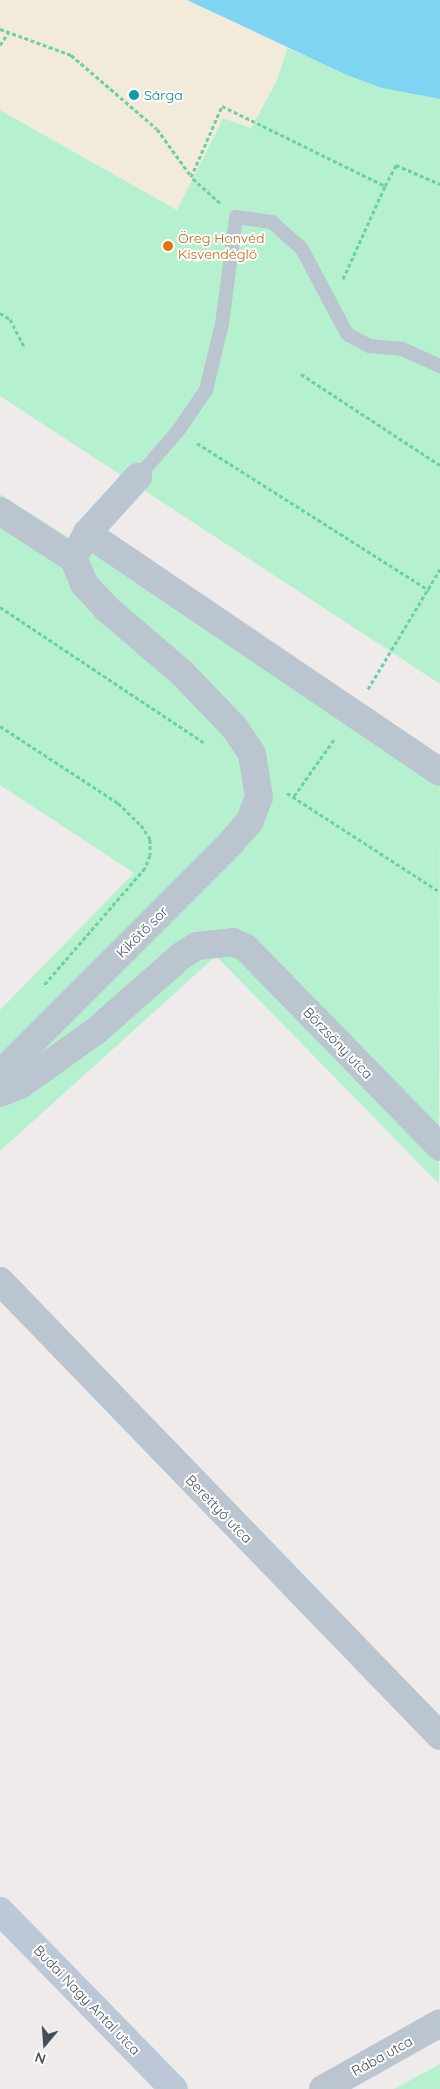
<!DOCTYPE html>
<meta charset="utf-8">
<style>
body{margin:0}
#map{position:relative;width:440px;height:2089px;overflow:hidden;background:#efebeb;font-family:Quicksand,sans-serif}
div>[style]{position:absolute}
.green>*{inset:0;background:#b5f1cf}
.sand>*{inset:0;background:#f2ebda}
.water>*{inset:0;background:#7fd4f1}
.path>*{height:3px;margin-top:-1.5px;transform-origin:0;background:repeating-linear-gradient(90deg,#6bd0a3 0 4px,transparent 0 6.5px)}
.service>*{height:14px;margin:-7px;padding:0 7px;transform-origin:7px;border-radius:7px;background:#bbc5cf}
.minor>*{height:28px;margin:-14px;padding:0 14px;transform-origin:14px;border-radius:14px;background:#bbc5cf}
.secondary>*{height:28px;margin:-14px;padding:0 14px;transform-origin:14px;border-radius:14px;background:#bcc8d6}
.dots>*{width:14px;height:14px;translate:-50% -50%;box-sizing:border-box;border:2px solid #fff;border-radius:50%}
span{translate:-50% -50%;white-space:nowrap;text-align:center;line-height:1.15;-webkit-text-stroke:4px #fff;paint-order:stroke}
.culture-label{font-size:14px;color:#0d838f}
.left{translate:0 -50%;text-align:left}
.food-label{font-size:14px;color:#c56008}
.street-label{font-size:14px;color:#434e5a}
.north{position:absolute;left:20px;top:2019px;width:50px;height:50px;-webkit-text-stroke:4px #fff;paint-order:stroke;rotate:198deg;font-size:14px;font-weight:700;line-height:20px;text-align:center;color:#434e5a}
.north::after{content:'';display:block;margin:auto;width:18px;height:22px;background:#434e5a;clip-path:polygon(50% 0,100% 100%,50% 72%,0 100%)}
</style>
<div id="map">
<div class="green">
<i style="clip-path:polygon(287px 48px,382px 88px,440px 99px,440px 684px,0 396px,0 110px,177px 210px,223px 118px,251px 128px,277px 80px)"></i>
<i style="clip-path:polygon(0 494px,440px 772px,439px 1184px,216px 956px,0 1151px,0 1010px,134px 873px,0 785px)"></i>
<i style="clip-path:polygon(440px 2064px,440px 2089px,394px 2089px)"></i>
</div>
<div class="sand">
<i style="clip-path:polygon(0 0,187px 0,287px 48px,277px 80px,251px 128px,223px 118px,177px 210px,0 110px)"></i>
</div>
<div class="water">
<i style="clip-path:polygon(187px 0,440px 0,440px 99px,382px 88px,347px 75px)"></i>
</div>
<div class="path">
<i style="left:0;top:29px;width:76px;rotate:20.1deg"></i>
<i style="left:71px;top:55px;width:113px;rotate:40.7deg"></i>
<i style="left:157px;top:129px;width:58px;rotate:54.1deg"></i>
<i style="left:0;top:45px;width:14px;rotate:-56deg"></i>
<i style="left:220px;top:203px;width:39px;rotate:-138deg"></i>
<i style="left:191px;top:177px;width:77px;rotate:-66.4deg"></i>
<i style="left:222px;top:106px;width:182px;rotate:26.1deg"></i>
<i style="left:385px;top:186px;width:24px;rotate:-62deg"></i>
<i style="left:396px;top:165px;width:48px;rotate:23.4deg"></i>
<i style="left:343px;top:279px;width:102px;rotate:-65.7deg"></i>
<i style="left:0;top:313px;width:12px;rotate:31deg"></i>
<i style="left:10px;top:319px;width:33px;rotate:63deg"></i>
<i style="left:301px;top:374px;width:166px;rotate:33.2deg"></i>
<i style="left:197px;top:443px;width:275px;rotate:32.4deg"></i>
<i style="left:0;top:607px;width:246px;rotate:33.6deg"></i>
<i style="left:368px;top:689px;width:140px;rotate:-59deg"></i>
<i style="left:0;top:726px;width:141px;rotate:33.1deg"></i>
<i style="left:118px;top:803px;width:32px;rotate:44deg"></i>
<i style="left:141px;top:825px;width:17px;rotate:57deg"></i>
<i style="left:150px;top:839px;width:16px;rotate:90deg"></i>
<i style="left:150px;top:855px;width:14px;rotate:111deg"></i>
<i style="left:145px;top:868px;width:155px;rotate:130.8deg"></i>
<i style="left:287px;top:793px;width:182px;rotate:32.9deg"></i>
<i style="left:294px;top:796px;width:71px;rotate:-54.7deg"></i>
</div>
<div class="service">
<i style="left:138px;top:477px;width:61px;rotate:-49deg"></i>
<i style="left:178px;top:431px;width:50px;rotate:-55.7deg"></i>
<i style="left:206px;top:390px;width:68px;rotate:-76.4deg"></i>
<i style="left:222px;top:324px;width:108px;rotate:-82.5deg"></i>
<i style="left:236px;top:217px;width:36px;rotate:8deg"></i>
<i style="left:272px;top:222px;width:40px;rotate:42deg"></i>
<i style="left:302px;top:249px;width:96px;rotate:62.1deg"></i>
<i style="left:347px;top:334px;width:26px;rotate:28deg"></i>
<i style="left:370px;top:346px;width:32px;rotate:5deg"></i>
<i style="left:402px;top:349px;width:42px;rotate:24.1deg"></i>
</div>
<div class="minor">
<i style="left:0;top:511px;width:88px;rotate:33deg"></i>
<i style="left:74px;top:559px;width:27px;rotate:68deg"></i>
<i style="left:84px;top:584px;width:33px;rotate:47deg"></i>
<i style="left:106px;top:608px;width:99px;rotate:40.5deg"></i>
<i style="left:181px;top:672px;width:76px;rotate:46.1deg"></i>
<i style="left:234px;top:727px;width:32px;rotate:56deg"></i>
<i style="left:252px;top:754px;width:44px;rotate:80.8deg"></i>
<i style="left:259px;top:797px;width:26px;rotate:111deg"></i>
<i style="left:250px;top:821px;width:29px;rotate:131deg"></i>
<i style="left:231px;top:843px;width:327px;rotate:135deg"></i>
<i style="left:87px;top:533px;width:426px;rotate:34.1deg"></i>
<i style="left:79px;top:548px;width:17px;rotate:-62deg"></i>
<i style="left:87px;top:533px;width:76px;rotate:-47.7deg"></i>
<i style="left:0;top:1093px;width:22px;rotate:-22deg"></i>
<i style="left:20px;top:1085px;width:95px;rotate:-35.5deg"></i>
<i style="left:97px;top:1030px;width:112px;rotate:-41.4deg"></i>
<i style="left:181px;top:956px;width:19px;rotate:-32deg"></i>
<i style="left:197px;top:946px;width:36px;rotate:-6deg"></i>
<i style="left:233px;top:942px;width:14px;rotate:25deg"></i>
<i style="left:246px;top:948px;width:278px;rotate:45.7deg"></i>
<i style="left:0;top:1281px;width:633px;rotate:45.96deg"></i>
<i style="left:323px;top:2089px;width:134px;rotate:-29.4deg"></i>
</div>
<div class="secondary">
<i style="left:0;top:1911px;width:249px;rotate:45.7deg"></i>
</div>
<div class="dots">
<i style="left:134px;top:95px;background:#0f9aa8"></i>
<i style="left:168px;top:246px;background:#e8710a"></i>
</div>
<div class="culture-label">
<span class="left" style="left:144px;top:95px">Sárga</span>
</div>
<div class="food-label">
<span class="left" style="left:178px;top:246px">Öreg Honvéd<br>Kisvendéglő</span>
</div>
<div class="street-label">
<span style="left:142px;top:932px;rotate:-45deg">Kikötő sor</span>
<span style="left:338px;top:1043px;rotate:46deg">Börzsöny utca</span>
<span style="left:219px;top:1509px;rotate:46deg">Berettyó utca</span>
<span style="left:87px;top:2000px;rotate:46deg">Budai Nagy Antal utca</span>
<span style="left:382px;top:2056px;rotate:-29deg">Rába utca</span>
</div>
<div class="north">N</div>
</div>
